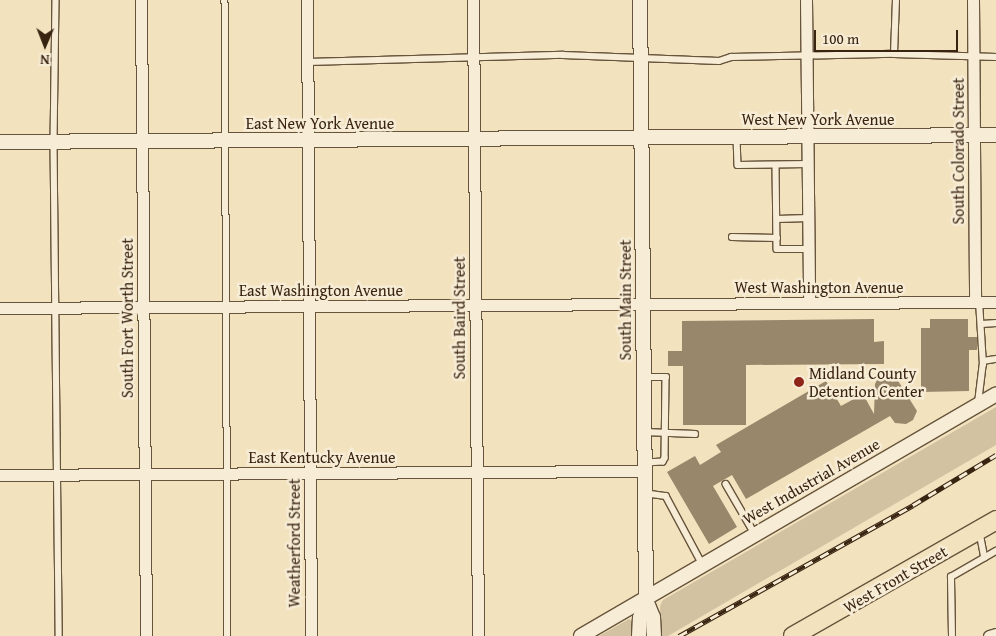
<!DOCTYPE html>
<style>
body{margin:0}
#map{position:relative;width:996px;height:636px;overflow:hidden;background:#f2e2be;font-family:"Gentium Book Plus",serif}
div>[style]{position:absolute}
.green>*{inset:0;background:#d3c2a1}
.building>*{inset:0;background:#99876b}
.roads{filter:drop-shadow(1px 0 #67543c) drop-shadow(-1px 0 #67543c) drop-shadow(0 1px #67543c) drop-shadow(0 -1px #67543c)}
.service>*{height:5.5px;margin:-2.75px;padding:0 2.75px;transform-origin:2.75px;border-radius:2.75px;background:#f7ecd5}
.minor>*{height:11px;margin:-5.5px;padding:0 5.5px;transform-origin:5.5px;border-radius:5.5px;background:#f7ecd5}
.tertiary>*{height:14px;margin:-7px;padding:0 7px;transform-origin:7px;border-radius:7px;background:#f7ecd5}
.primary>*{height:18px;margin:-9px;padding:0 9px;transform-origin:9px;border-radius:9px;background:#f2e2be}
.rail>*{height:5px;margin-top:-2.5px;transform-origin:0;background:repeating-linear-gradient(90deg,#f7ecd5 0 9px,#392411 0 18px);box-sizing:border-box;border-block:1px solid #392411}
.dots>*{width:14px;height:14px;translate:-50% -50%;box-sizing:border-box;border:2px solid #f7ecd5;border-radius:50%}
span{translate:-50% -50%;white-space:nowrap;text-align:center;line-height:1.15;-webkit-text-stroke:5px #f7ecd5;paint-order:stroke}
.street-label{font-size:16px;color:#392411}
.poi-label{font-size:16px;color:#392411}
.left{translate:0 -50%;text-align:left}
.north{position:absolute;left:20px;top:20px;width:50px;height:50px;-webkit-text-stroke:4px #f7ecd5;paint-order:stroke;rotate:181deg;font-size:14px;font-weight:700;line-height:20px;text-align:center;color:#392411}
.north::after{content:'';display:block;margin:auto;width:18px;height:22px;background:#392411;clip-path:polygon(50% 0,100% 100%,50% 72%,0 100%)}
.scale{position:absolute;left:814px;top:30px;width:144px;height:22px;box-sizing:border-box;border:2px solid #392411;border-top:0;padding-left:6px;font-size:15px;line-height:18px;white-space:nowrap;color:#392411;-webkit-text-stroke:4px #f7ecd5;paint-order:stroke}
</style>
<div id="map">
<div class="green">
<i style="clip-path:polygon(996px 407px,996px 445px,668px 636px,661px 636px,660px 606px,663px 600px)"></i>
<i style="clip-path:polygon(629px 619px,633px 622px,633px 636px,599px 636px)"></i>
</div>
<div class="building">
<i style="clip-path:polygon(874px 319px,874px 342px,884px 341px,884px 364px,746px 365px,746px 425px,683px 425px,683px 366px,668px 366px,668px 351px,682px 351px,682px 321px)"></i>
<i style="clip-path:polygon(930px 319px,968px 319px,968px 337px,977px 337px,977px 350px,969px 350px,969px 391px,921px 392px,921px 328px,930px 328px)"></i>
<i style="clip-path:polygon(886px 375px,895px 376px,917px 411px,913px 420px,906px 424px,895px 423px,890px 416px,746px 499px,732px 475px,713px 486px,737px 527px,709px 544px,667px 472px,695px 456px,700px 465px,721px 452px,716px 445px,826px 381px,841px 406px,863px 394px,874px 414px,875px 384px,878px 378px)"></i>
</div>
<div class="roads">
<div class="service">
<i style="left:56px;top:0;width:142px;rotate:90.8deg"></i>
<i style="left:54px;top:142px;width:494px;rotate:89.4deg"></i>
<i style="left:225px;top:0;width:636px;rotate:89.73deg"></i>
<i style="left:894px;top:54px;width:54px;rotate:-87.9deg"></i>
<i style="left:308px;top:62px;width:255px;rotate:-1.6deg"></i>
<i style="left:563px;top:55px;width:156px;rotate:2.2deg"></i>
<i style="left:719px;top:61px;width:13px;rotate:-18deg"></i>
<i style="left:731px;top:57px;width:163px;rotate:-1.1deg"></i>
<i style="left:894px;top:54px;width:102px;rotate:1.7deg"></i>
<i style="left:737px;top:137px;width:28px;rotate:88deg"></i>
<i style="left:738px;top:165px;width:70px;rotate:-0.8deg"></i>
<i style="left:776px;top:165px;width:84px;rotate:89.3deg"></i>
<i style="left:777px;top:249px;width:31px"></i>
<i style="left:777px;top:219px;width:31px;rotate:-2deg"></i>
<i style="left:732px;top:237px;width:45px;rotate:1.3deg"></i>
<i style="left:982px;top:324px;width:14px;rotate:-4deg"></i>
<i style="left:983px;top:361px;width:13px;rotate:-9deg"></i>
<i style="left:645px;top:377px;width:21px"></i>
<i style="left:666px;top:377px;width:81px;rotate:90.7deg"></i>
<i style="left:665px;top:458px;width:4px;rotate:117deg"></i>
<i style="left:663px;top:462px;width:17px;rotate:177deg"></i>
<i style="left:978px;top:403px;width:38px;rotate:-83deg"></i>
<i style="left:983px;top:365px;width:63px;rotate:-93.6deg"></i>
<i style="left:645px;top:432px;width:50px;rotate:2.3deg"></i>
<i style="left:726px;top:484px;width:58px;rotate:59.9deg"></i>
<i style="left:644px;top:493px;width:22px;rotate:8deg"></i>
<i style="left:666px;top:496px;width:78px;rotate:61.8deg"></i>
<i style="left:980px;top:533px;width:25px;rotate:79deg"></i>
<i style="left:952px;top:636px;width:59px;rotate:-91deg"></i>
<i style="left:951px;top:577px;width:52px;rotate:-30deg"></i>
</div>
<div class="minor">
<i style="left:141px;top:0;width:636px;rotate:89.55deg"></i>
<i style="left:307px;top:0;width:636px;rotate:89.64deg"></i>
<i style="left:473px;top:0;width:636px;rotate:89.55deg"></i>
<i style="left:806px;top:0;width:303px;rotate:89.4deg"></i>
<i style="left:973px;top:0;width:302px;rotate:89.6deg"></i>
<i style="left:0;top:308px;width:996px;rotate:-0.35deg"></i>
<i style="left:0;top:475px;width:644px;rotate:-0.36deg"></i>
<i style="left:989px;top:636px;width:7px;rotate:-16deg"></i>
</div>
<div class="tertiary">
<i style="left:0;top:142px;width:996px;rotate:-0.4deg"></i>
<i style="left:646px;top:600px;width:18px;rotate:68deg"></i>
<i style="left:653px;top:617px;width:19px;rotate:87deg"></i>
<i style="left:581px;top:636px;width:480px;rotate:-30.2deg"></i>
<i style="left:639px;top:636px;width:18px;rotate:-87deg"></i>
<i style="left:640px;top:618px;width:19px;rotate:-72deg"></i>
<i style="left:646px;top:600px;width:600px;rotate:-90.57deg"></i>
</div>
<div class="primary">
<i style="left:793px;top:636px;width:234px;rotate:-29.7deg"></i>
</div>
</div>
<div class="rail">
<i style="left:679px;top:636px;width:268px;rotate:-29.2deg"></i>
<i style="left:913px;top:505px;width:97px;rotate:-31.1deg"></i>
</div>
<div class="dots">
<i style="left:799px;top:382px;background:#8f2418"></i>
</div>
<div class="street-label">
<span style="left:818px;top:119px">West New York Avenue</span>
<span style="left:320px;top:123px">East New York Avenue</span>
<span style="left:958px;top:151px;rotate:-90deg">South Colorado Street</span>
<span style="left:819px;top:287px">West Washington Avenue</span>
<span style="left:321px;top:290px">East Washington Avenue</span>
<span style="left:625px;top:300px;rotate:-90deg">South Main Street</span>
<span style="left:127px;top:318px;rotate:-90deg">South Fort Worth Street</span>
<span style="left:459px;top:318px;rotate:-90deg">South Baird Street</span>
<span style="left:322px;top:457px">East Kentucky Avenue</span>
<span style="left:811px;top:481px;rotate:-30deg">West Industrial Avenue</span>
<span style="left:294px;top:543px;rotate:-90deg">Weatherford Street</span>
<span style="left:895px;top:579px;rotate:-30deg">West Front Street</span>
</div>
<div class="poi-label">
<span class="left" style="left:809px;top:382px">Midland County<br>Detention Center</span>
</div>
<div class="north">N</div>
<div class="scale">100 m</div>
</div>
